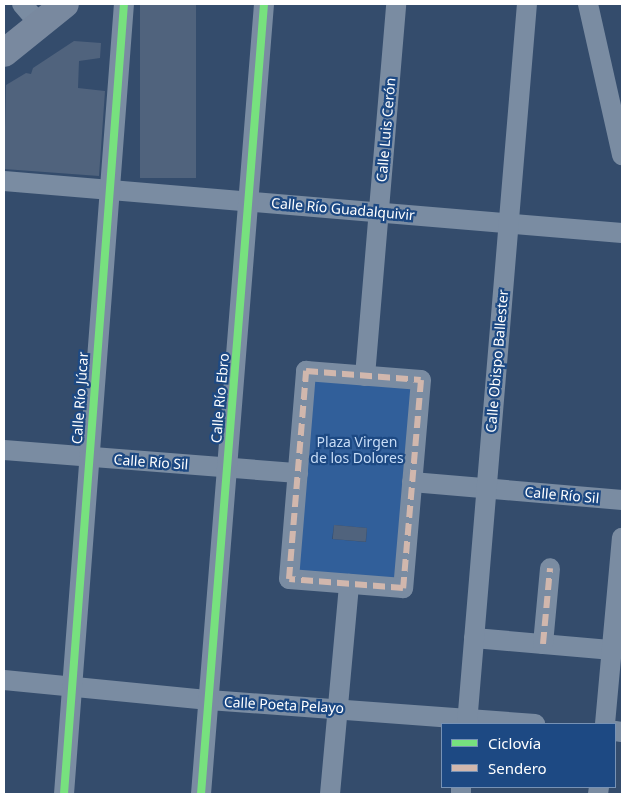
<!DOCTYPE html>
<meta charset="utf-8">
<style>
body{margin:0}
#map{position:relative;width:626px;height:798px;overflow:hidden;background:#344c6c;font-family:"Noto Sans",sans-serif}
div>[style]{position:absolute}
.green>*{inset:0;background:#315f9a}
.building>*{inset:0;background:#50637d;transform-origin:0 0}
.street>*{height:20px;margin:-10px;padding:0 10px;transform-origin:10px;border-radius:10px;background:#7a8ca2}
.primary>*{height:28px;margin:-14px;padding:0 14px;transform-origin:14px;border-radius:14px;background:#79899f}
.quiet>*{height:6px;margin-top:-3px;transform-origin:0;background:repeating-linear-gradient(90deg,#d1b7ad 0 12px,transparent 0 18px)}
.cycleway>*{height:8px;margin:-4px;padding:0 4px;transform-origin:4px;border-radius:4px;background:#77e17e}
span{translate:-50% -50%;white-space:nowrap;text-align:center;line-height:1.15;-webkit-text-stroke:4.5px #1d4983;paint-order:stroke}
.street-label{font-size:14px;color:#fff}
.park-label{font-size:14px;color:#c8ddf7}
.frame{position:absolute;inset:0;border:5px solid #fff;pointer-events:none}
.legend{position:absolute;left:441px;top:723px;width:175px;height:65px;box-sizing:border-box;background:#1d4983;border:1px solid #7792b5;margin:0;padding:6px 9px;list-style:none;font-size:15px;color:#fff}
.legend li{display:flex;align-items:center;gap:10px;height:25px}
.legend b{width:25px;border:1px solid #7792b5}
</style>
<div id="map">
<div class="green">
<i style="clip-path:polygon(evenodd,306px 371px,421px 380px,403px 588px,289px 579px,306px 371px,334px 525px,367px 528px,366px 542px,332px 539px,334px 525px)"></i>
</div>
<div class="building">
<i style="left:140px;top:4px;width:56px;height:174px"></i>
<i style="clip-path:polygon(74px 41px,101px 43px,100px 58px,79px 61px,78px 88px,105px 91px,99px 176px,4px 169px,6px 85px,26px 73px,31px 74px,33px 68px)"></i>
<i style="left:334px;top:525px;width:33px;height:14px;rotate:5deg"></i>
</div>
<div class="street">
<i style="left:22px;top:4px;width:29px;rotate:49deg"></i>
<i style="left:588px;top:4px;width:155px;rotate:77.3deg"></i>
<i style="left:4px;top:181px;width:620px;rotate:4.81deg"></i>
<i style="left:306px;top:371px;width:115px;rotate:4.5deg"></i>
<i style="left:421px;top:380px;width:209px;rotate:94.9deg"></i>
<i style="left:403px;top:588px;width:114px;rotate:-175.5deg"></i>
<i style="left:289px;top:579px;width:209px;rotate:-85.3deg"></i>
<i style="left:365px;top:376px;width:373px;rotate:-85.2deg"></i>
<i style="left:4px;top:450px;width:295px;rotate:4.5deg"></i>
<i style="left:412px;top:482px;width:211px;rotate:4.9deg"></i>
<i style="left:474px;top:638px;width:139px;rotate:5deg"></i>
<i style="left:543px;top:644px;width:76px;rotate:-84.7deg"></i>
<i style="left:4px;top:680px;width:206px;rotate:5.6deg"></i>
<i style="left:209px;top:700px;width:327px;rotate:4.2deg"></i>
<i style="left:467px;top:724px;width:722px;rotate:-85.24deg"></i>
<i style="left:605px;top:724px;width:187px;rotate:-84.8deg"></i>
<i style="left:615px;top:731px;width:7px;rotate:8deg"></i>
<i style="left:64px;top:794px;width:792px;rotate:-85.66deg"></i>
<i style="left:201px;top:794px;width:793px;rotate:-85.44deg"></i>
<i style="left:330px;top:794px;width:211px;rotate:-84.8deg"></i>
<i style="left:461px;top:794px;width:7px;rotate:-90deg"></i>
<i style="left:598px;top:794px;width:7px;rotate:-82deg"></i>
</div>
<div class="primary">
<i style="left:4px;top:53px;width:78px;rotate:-38.8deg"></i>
</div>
<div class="quiet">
<i style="left:306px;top:371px;width:115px;rotate:4.5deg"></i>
<i style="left:421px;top:380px;width:209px;rotate:94.9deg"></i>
<i style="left:403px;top:588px;width:114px;rotate:-175.5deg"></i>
<i style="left:289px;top:579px;width:209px;rotate:-85.3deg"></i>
<i style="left:543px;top:644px;width:76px;rotate:-84.7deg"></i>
</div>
<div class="cycleway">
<i style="left:64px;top:794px;width:792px;rotate:-85.66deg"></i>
<i style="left:201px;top:794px;width:793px;rotate:-85.44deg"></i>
</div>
<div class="street-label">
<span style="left:386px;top:130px;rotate:-85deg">Calle Luis Cerón</span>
<span style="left:343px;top:209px;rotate:5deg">Calle Río Guadalquivir</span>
<span style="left:497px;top:361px;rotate:-85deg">Calle Obispo Ballester</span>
<span style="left:80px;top:398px;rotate:-86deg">Calle Río Júcar</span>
<span style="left:220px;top:398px;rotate:-85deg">Calle Río Ebro</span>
<span style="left:151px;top:462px;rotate:4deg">Calle Río Sil</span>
<span style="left:562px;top:495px;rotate:5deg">Calle Río Sil</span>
<span style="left:284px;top:705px;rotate:3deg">Calle Poeta Pelayo</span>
</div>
<div class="park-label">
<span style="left:357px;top:450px">Plaza Virgen<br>de los Dolores</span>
</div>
<div class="frame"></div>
<ul class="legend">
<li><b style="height:6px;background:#77e17e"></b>Ciclovía</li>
<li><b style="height:6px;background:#d1b7ad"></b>Sendero</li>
</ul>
</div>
